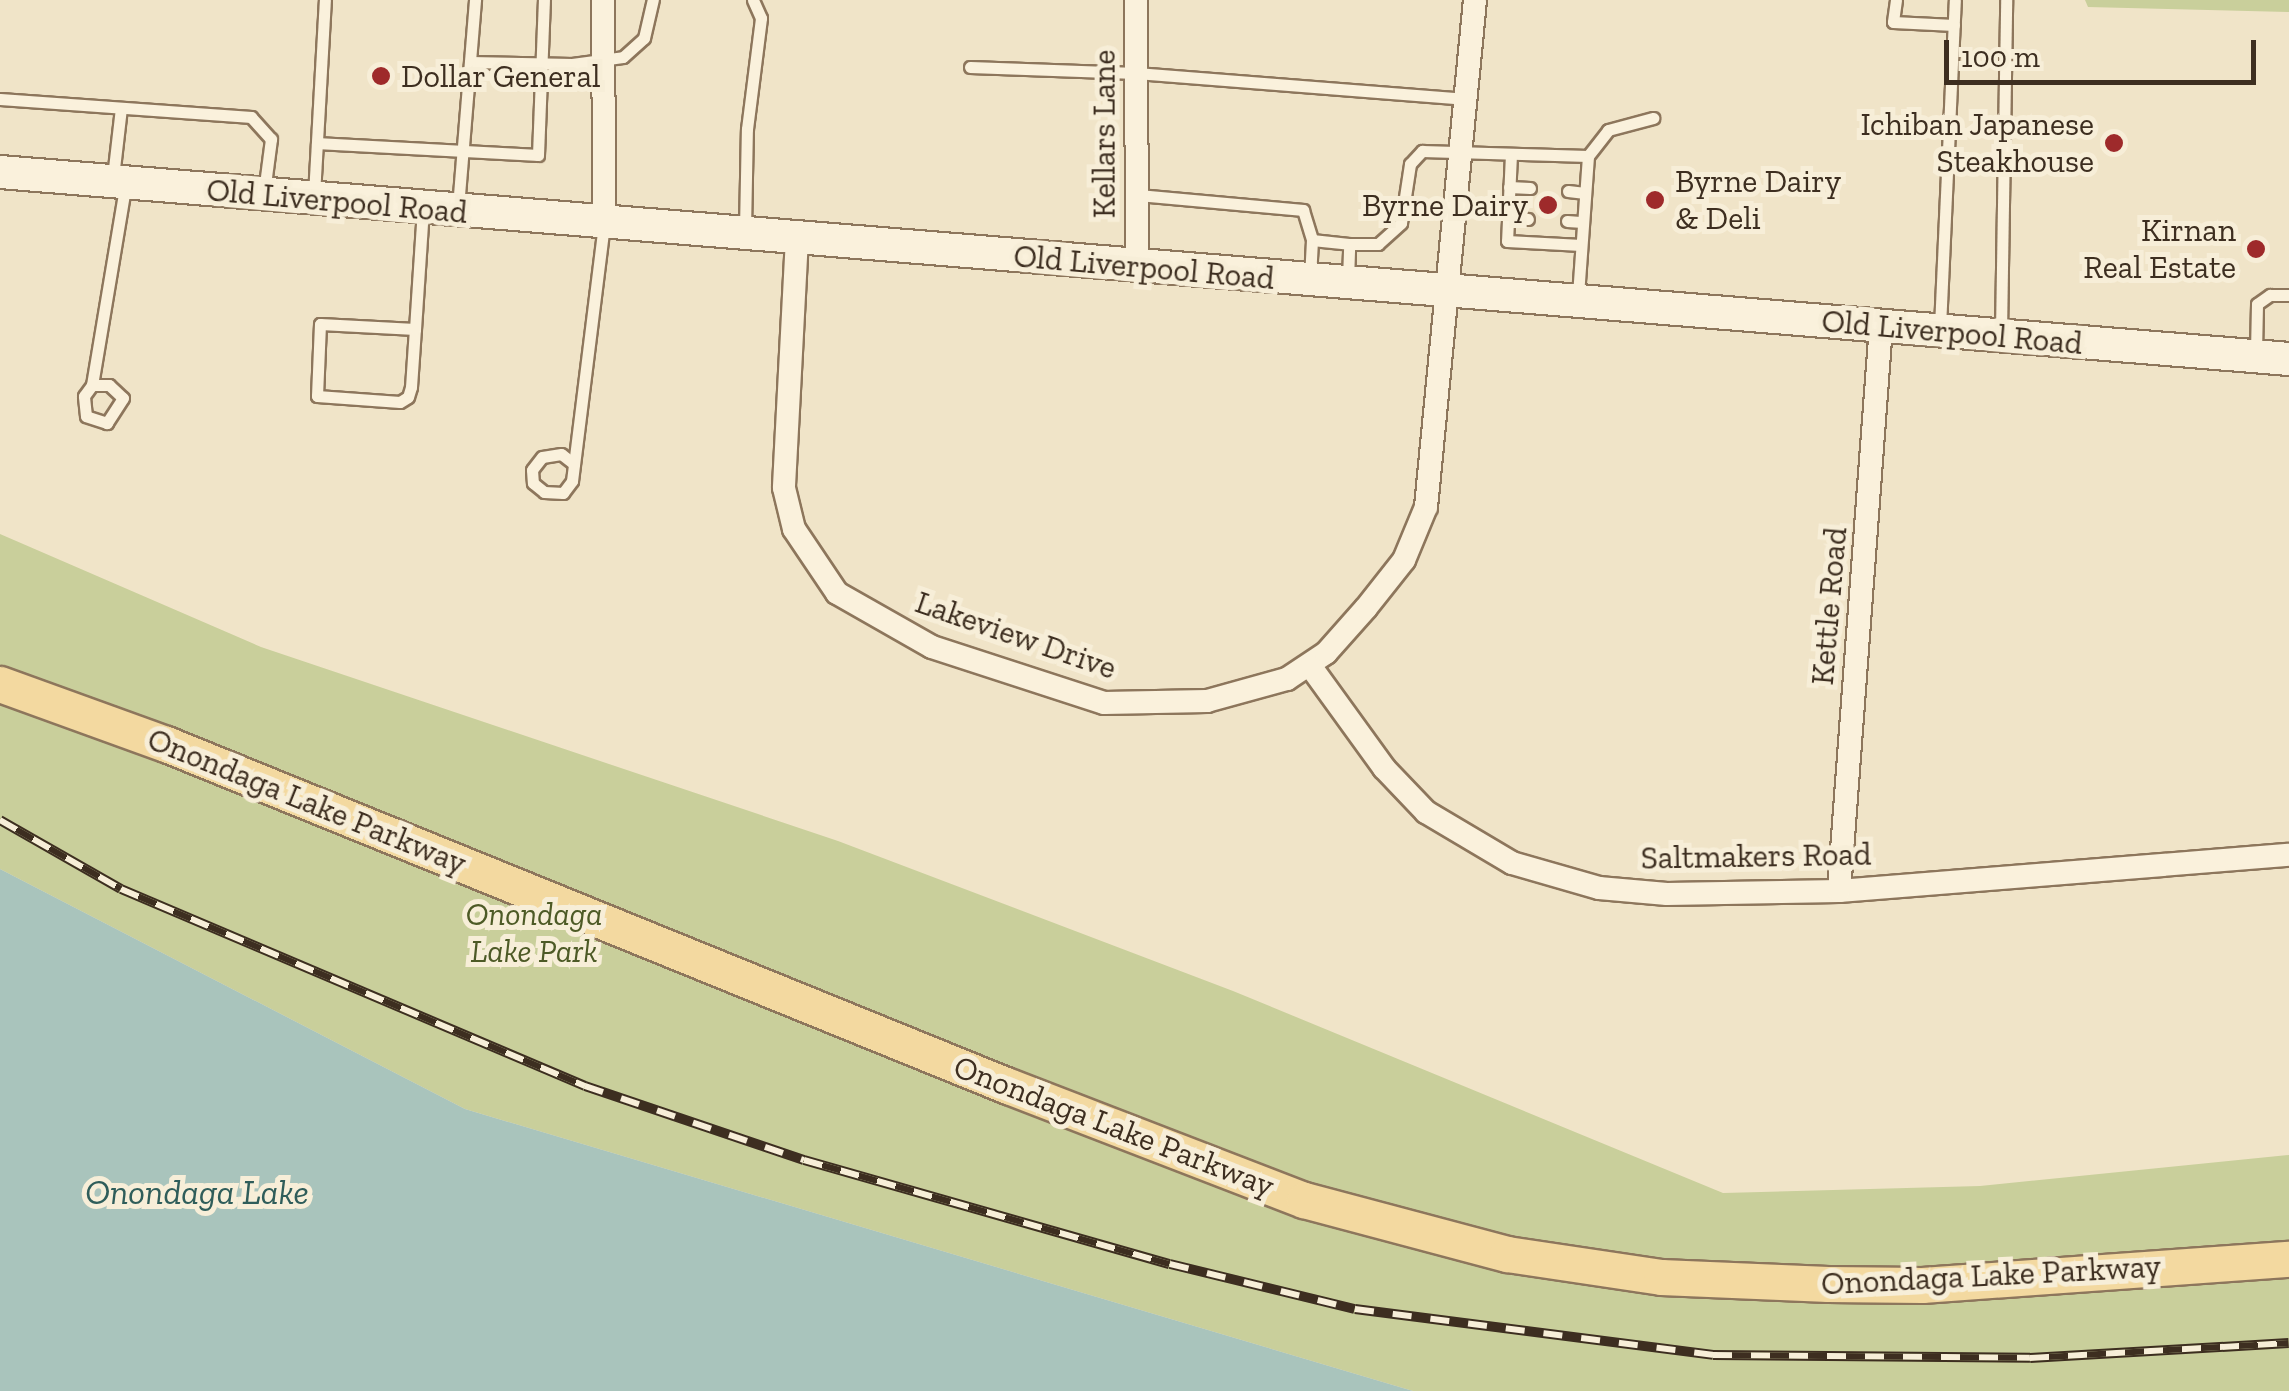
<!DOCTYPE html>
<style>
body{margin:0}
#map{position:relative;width:2289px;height:1391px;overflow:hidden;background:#f0e4c8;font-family:"Zilla Slab",serif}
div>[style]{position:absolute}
.green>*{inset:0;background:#c9cf9b}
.water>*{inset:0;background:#a9c4bc}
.roads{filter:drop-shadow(2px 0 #8d765c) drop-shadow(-2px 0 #8d765c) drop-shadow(0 2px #8d765c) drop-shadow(0 -2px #8d765c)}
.service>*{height:11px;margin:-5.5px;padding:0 5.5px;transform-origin:5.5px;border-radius:5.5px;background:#faf1dc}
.minor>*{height:22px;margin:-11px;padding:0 11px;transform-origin:11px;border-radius:11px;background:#faf1dc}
.secondary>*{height:32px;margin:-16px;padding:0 16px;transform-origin:16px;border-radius:16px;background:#faf1dc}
.primary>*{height:35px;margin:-17.5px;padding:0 17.5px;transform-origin:17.5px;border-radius:17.5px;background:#f3d9a0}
.rail>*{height:10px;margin-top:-5px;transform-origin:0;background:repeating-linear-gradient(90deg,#f7eed8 0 19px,#3d2e20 0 38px);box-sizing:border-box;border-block:2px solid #3d2e20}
.dots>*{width:28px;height:28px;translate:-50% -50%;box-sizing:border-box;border:5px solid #f7eed8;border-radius:50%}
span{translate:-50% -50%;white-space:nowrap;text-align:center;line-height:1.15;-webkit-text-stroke:10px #f7eed8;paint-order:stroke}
.poi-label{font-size:32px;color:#3d2e20}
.left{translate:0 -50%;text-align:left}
.right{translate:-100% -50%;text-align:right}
.street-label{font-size:32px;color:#3d2e20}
.park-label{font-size:32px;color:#4d5a26;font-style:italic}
.water-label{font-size:35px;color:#2f5d5a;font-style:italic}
.scale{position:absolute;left:1944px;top:40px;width:312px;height:45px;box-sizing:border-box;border:5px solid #3d2e20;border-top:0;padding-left:12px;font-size:30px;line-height:35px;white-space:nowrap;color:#3d2e20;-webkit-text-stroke:8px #f7eed8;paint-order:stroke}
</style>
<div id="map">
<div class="green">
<i style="clip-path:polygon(2085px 0,2289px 0,2289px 12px,2088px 7px)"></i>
<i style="clip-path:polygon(0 534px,261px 647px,838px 841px,1233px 991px,1723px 1193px,1980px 1186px,2289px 1155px,2289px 1391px,1413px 1391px,465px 1109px,0 869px)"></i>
</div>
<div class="water">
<i style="clip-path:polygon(0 869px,465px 1109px,1413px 1391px,0 1391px)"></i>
</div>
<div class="roads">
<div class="service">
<i style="left:1896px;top:0;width:22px;rotate:98deg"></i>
<i style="left:1893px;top:22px;width:61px;rotate:2.8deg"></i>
<i style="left:470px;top:62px;width:102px;rotate:1.1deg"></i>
<i style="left:572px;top:64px;width:51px;rotate:-7.8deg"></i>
<i style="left:623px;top:57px;width:28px;rotate:-42deg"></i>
<i style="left:644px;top:38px;width:39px;rotate:-77deg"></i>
<i style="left:970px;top:67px;width:166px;rotate:2.1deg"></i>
<i style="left:1136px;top:73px;width:332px;rotate:4.5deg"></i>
<i style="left:0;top:99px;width:252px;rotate:4.1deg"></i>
<i style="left:251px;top:117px;width:30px;rotate:48deg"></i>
<i style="left:271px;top:139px;width:53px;rotate:97.5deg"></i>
<i style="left:317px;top:143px;width:221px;rotate:3.1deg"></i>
<i style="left:538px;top:155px;width:155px;rotate:-87.8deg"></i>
<i style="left:1511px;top:154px;width:87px;rotate:92.6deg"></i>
<i style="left:1507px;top:241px;width:74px;rotate:3.1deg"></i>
<i style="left:1588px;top:156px;width:33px;rotate:-52deg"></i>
<i style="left:1608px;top:130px;width:47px;rotate:-14.9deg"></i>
<i style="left:113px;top:177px;width:69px;rotate:-83.4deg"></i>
<i style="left:1509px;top:187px;width:21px;rotate:3deg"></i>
<i style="left:1568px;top:191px;width:17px;rotate:7deg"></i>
<i style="left:314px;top:195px;width:195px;rotate:-86.8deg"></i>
<i style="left:1138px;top:195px;width:166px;rotate:5.2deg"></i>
<i style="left:1303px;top:210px;width:31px;rotate:73deg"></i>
<i style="left:1312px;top:240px;width:36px;rotate:93deg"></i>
<i style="left:1406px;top:204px;width:51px;rotate:9.1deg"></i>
<i style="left:458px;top:207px;width:208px;rotate:-85.3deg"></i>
<i style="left:1508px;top:217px;width:20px;rotate:6deg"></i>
<i style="left:1567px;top:221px;width:16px;rotate:4deg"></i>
<i style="left:745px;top:229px;width:100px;rotate:-88.9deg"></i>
<i style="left:747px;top:129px;width:112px;rotate:-82.8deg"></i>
<i style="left:761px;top:18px;width:20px;rotate:-114deg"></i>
<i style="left:1312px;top:240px;width:37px;rotate:6deg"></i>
<i style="left:1348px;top:280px;width:36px;rotate:-88deg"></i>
<i style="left:1349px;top:244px;width:29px"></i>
<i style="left:1378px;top:244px;width:31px;rotate:-42deg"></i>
<i style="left:1401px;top:223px;width:60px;rotate:-81.3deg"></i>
<i style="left:1410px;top:164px;width:18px;rotate:-47deg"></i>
<i style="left:1422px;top:151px;width:166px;rotate:1.7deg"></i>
<i style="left:1588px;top:156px;width:141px;rotate:94.1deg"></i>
<i style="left:1940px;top:327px;width:327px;rotate:-87.4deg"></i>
<i style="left:415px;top:329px;width:95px;rotate:-177deg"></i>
<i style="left:320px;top:324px;width:72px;rotate:92.4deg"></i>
<i style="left:317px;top:396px;width:83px;rotate:4.1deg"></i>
<i style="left:400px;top:402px;width:9px;rotate:-32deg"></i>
<i style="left:408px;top:397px;width:10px;rotate:-73deg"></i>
<i style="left:411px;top:387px;width:58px;rotate:-86.1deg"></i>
<i style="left:415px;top:329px;width:121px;rotate:-86.2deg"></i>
<i style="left:2001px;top:332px;width:332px;rotate:-89.1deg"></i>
<i style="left:2256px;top:352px;width:48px;rotate:-88.8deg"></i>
<i style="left:2257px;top:304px;width:16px;rotate:-35deg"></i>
<i style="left:2270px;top:295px;width:19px"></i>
<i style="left:92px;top:385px;width:17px"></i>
<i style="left:109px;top:385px;width:19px;rotate:43deg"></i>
<i style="left:123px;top:398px;width:30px;rotate:123deg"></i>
<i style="left:107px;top:423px;width:22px;rotate:-162deg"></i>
<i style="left:86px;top:416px;width:20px;rotate:-96deg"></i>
<i style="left:84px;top:396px;width:14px;rotate:-54deg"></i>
<i style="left:92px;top:385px;width:201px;rotate:-80.5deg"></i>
<i style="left:574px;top:464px;width:16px;rotate:-142deg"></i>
<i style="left:561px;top:454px;width:19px;rotate:171deg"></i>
<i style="left:542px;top:457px;width:16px;rotate:128deg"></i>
<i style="left:532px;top:470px;width:13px;rotate:86deg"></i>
<i style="left:533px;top:483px;width:14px;rotate:39deg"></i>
<i style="left:544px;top:492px;width:19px;rotate:3deg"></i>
<i style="left:563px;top:493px;width:15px;rotate:-53deg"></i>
<i style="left:572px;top:481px;width:260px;rotate:-82.9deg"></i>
</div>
<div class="minor">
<i style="left:603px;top:0;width:223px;rotate:89.7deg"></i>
<i style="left:1136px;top:0;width:267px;rotate:89.8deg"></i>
<i style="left:797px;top:238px;width:250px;rotate:93deg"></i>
<i style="left:784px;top:488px;width:42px;rotate:76.3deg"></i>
<i style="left:794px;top:529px;width:77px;rotate:56.1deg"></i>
<i style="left:837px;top:593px;width:109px;rotate:29.6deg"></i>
<i style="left:932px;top:647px;width:181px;rotate:18deg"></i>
<i style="left:1104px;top:703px;width:103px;rotate:-1.1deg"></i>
<i style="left:1207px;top:701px;width:83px;rotate:-15.4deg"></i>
<i style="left:1287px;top:679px;width:47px;rotate:-33.7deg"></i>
<i style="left:1326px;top:653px;width:60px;rotate:-48.4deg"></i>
<i style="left:1366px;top:608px;width:61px;rotate:-51.6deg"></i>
<i style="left:1404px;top:560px;width:57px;rotate:-67.5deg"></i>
<i style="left:1426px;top:507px;width:509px;rotate:-84.48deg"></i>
<i style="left:1311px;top:667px;width:125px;rotate:54.1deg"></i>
<i style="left:1384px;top:768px;width:61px;rotate:46.3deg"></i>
<i style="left:1426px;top:812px;width:100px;rotate:30.7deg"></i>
<i style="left:1512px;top:863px;width:91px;rotate:16deg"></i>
<i style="left:1599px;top:888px;width:68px;rotate:5deg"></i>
<i style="left:1667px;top:894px;width:172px;rotate:-1deg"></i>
<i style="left:1839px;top:891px;width:451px;rotate:-4.6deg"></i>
<i style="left:1839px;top:891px;width:567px;rotate:-85.75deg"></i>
</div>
<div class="secondary">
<i style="left:0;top:172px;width:2297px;rotate:4.67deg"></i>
</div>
<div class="primary">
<i style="left:0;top:684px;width:177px;rotate:19.9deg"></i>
<i style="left:166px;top:744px;width:909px;rotate:22.11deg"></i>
<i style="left:1008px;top:1086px;width:317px;rotate:21.1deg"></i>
<i style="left:1304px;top:1200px;width:210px;rotate:14.9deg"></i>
<i style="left:1507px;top:1254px;width:156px;rotate:8.5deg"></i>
<i style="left:1661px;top:1277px;width:167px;rotate:2.4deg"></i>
<i style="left:1828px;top:1284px;width:94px;rotate:0.6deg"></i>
<i style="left:1922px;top:1285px;width:368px;rotate:-4.1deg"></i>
</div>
</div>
<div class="rail">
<i style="left:0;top:820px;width:139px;rotate:29.7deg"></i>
<i style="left:121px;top:889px;width:504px;rotate:23deg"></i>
<i style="left:585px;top:1086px;width:231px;rotate:18.7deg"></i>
<i style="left:804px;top:1160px;width:380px;rotate:15.9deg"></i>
<i style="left:1170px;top:1264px;width:190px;rotate:13.7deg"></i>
<i style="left:1355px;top:1309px;width:361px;rotate:7.3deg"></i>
<i style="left:1713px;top:1355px;width:317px;rotate:0.5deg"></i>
<i style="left:2030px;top:1358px;width:259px;rotate:-3.3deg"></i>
</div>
<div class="dots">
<i style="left:381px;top:76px;background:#9e2a2b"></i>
<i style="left:2114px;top:143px;background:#9e2a2b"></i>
<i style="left:1655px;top:200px;background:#9e2a2b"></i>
<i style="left:1548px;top:205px;background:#9e2a2b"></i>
<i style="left:2256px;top:249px;background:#9e2a2b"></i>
</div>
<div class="poi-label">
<span class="left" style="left:401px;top:76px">Dollar General</span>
<span class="right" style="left:2094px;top:143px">Ichiban Japanese<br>Steakhouse</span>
<span class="left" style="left:1675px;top:200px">Byrne Dairy<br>&amp; Deli</span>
<span class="right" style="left:1528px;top:205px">Byrne Dairy</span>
<span class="right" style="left:2236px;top:249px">Kirnan<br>Real Estate</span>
</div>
<div class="street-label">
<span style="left:1104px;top:134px;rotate:-90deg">Kellars Lane</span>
<span style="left:337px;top:201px;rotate:5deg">Old Liverpool Road</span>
<span style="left:1144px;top:267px;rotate:5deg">Old Liverpool Road</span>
<span style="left:1952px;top:332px;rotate:5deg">Old Liverpool Road</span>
<span style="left:1829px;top:606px;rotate:-85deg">Kettle Road</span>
<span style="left:1016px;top:635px;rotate:19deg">Lakeview Drive</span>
<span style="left:307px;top:801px;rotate:22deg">Onondaga Lake Parkway</span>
<span style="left:1756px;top:856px;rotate:-1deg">Saltmakers Road</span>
<span style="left:1114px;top:1126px;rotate:21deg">Onondaga Lake Parkway</span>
<span style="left:1991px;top:1275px;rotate:-3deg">Onondaga Lake Parkway</span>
</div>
<div class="park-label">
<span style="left:534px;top:933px">Onondaga<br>Lake Park</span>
</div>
<div class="water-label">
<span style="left:197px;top:1192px">Onondaga Lake</span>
</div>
<div class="scale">100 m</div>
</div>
